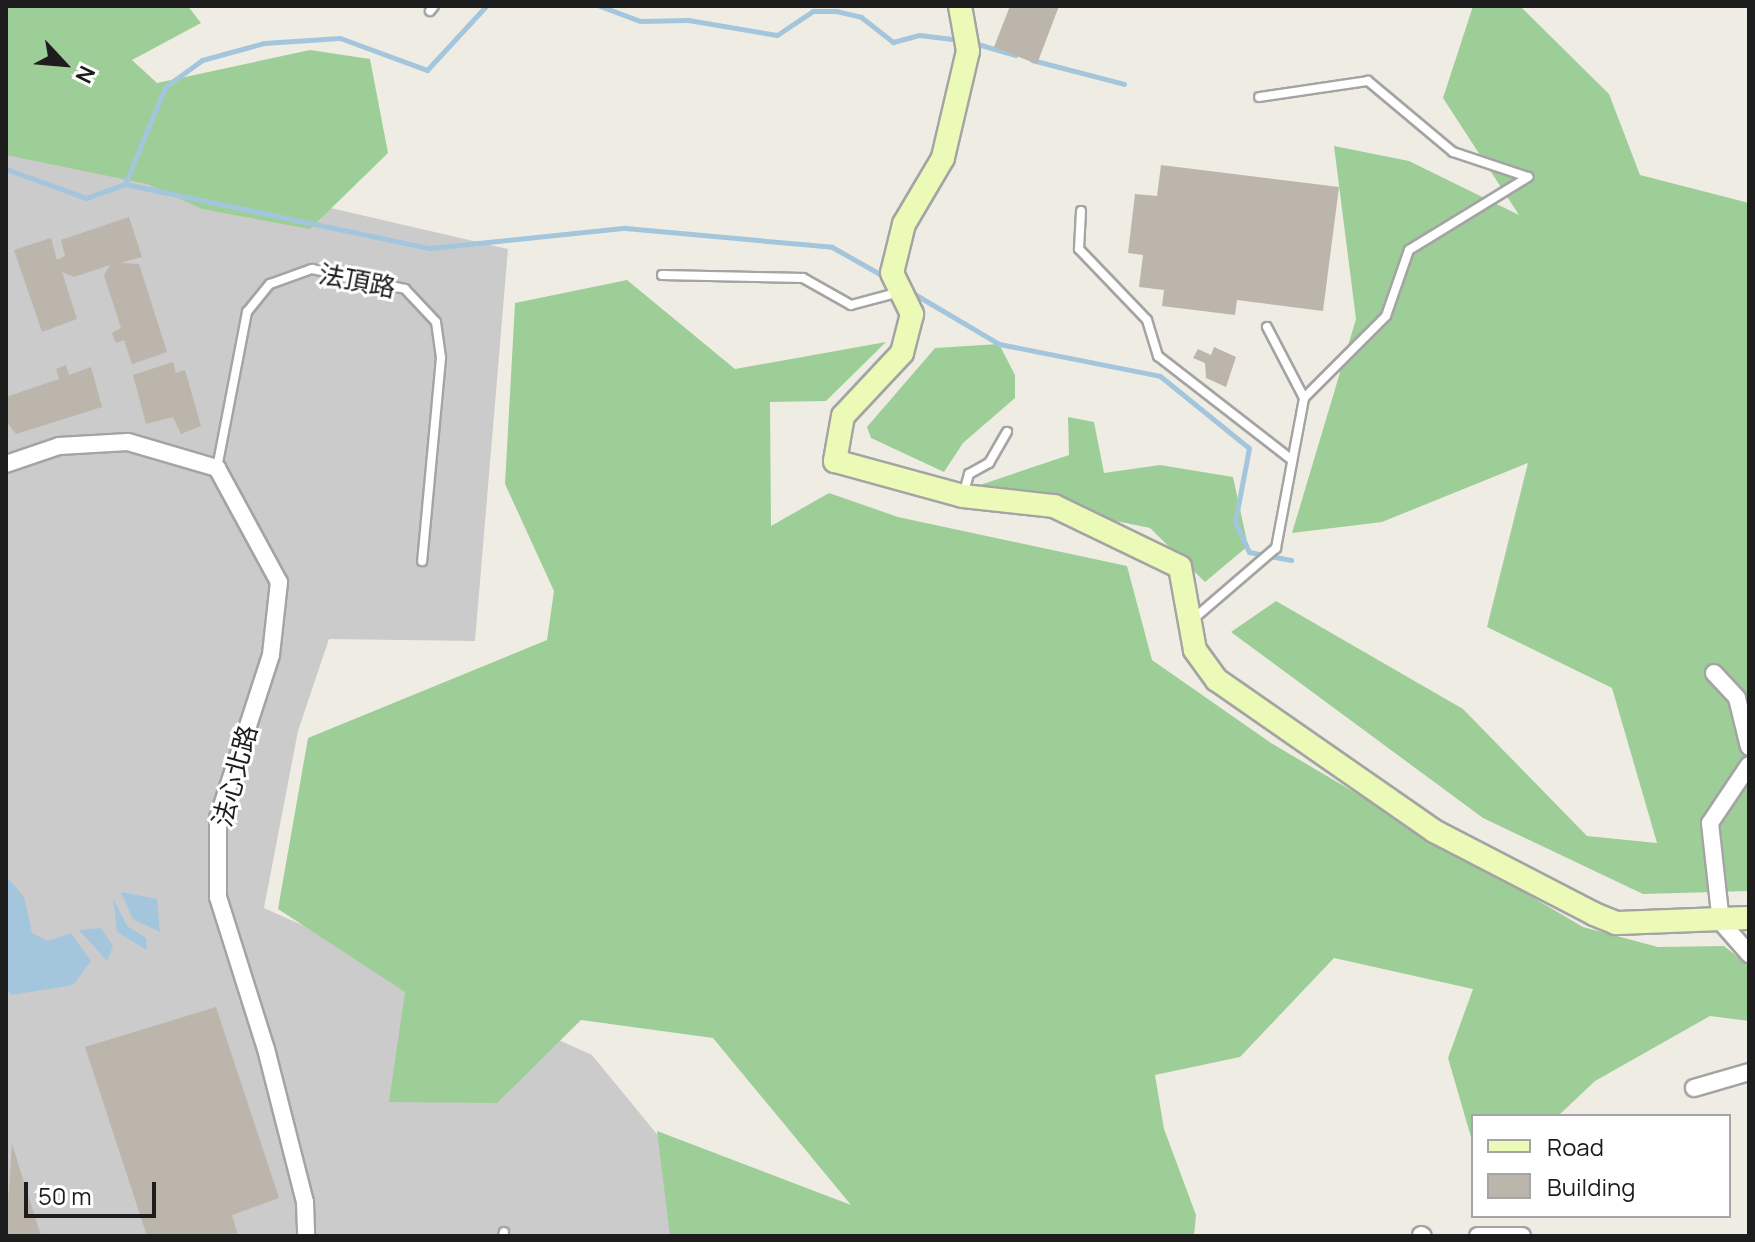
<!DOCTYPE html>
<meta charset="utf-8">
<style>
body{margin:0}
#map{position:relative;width:1755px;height:1242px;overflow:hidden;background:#efede3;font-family:Manrope,"Noto Sans TC",sans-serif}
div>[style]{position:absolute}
.religious>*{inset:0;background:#cbcbcb}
.forest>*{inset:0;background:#9ece97}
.water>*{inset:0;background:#a3c6dd}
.stream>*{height:5px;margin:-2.5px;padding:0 2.5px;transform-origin:2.5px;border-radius:2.5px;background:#a3c6dd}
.building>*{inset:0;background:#bbb5ac}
.roads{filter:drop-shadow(2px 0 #a4a4a4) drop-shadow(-2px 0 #a4a4a4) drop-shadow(0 2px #a4a4a4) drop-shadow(0 -2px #a4a4a4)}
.lane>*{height:8px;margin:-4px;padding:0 4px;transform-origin:4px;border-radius:4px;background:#fff}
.street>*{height:16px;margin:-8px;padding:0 8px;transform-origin:8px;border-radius:8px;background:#fff}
.secondary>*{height:22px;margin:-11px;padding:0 11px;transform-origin:11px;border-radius:11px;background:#ebfab6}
span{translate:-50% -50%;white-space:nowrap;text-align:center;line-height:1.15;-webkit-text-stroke:6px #fff;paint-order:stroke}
.street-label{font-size:26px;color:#1d1d1d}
.frame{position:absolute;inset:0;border:8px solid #1d1d1d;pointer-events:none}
.legend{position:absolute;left:1471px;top:1114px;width:260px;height:104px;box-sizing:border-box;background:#fff;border:2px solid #a5a5a5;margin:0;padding:10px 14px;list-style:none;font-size:24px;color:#1d1d1d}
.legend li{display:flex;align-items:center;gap:16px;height:40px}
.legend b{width:40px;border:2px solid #a5a5a5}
.north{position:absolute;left:24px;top:24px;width:80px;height:80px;-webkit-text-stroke:6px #fff;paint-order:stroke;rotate:116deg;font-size:22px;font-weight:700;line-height:32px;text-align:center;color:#1d1d1d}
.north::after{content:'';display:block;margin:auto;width:28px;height:36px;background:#1d1d1d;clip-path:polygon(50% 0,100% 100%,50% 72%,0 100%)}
.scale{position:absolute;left:24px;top:1182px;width:132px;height:36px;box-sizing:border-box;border:4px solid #1d1d1d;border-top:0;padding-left:10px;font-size:24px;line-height:28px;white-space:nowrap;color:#1d1d1d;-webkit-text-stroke:6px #fff;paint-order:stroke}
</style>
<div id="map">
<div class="religious">
<i style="clip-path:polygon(6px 133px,508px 249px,475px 641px,329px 639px,298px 731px,264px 908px,592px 1055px,697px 1183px,696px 1236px,6px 1236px)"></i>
</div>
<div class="forest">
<i style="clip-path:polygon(6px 6px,188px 6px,201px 23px,132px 60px,157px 83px,310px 50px,370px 59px,388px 153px,310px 229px,202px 209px,147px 184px,6px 155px)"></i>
<i style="clip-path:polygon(1473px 6px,1520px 6px,1609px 94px,1640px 175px,1749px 203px,1749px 891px,1643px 894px,1483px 818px,1231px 632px,1276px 601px,1463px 709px,1587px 836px,1657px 843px,1612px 688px,1487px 627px,1528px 463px,1382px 522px,1292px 533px,1356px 319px,1334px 146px,1409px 161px,1519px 215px,1443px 98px)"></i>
<i style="clip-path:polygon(627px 280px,735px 369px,886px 342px,826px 401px,770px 402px,771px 526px,829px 493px,898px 517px,1127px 566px,1152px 660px,1271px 743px,1583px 927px,1658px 947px,1724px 946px,1749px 966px,1749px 1021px,1710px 1016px,1595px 1081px,1558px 1116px,1473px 1116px,1473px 1144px,1448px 1058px,1473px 989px,1334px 958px,1240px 1057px,1155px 1075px,1164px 1129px,1196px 1215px,1194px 1236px,670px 1236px,657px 1131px,851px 1205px,713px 1038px,581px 1020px,497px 1103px,389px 1102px,405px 992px,278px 909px,308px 738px,547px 640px,554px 591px,505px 484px,515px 303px)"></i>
<i style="clip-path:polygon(999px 344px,1015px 375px,1015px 398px,963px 443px,944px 472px,871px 438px,867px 427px,935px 348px)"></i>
<i style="clip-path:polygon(1068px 417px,1094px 422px,1104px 473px,1160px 465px,1233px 477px,1248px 546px,1205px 582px,1150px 528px,965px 490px,1069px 455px)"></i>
</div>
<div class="water">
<i style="clip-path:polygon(6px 876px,24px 897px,32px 933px,48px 941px,71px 933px,91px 961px,73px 985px,11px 995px,6px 987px)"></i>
<i style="clip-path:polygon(121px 892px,157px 899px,160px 932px,133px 919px)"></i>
<i style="clip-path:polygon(113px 898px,127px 926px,146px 938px,147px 950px,117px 932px)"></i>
<i style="clip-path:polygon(101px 928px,113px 946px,107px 961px,79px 930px)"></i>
</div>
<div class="stream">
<i style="left:600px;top:6px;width:43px;rotate:20.6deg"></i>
<i style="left:640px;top:21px;width:48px;rotate:-1.2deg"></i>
<i style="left:688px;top:20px;width:90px;rotate:9.6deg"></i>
<i style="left:777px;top:35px;width:43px;rotate:-33.7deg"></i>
<i style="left:813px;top:11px;width:23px"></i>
<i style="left:836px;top:11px;width:26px;rotate:13deg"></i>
<i style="left:861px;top:17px;width:41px;rotate:38deg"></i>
<i style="left:893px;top:42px;width:27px;rotate:-15deg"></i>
<i style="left:919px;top:35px;width:42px;rotate:6.8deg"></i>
<i style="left:974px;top:43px;width:43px;rotate:16.3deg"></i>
<i style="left:1032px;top:60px;width:95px;rotate:14.6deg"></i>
<i style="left:6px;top:169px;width:85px;rotate:19.9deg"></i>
<i style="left:86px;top:198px;width:41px;rotate:-19.7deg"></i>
<i style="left:125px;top:184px;width:105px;rotate:-67.6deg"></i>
<i style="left:165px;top:87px;width:46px;rotate:-36.1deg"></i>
<i style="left:202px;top:60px;width:64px;rotate:-15.3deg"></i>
<i style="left:264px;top:43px;width:76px;rotate:-3.8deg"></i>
<i style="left:340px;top:38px;width:93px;rotate:20.2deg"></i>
<i style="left:427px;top:70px;width:87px;rotate:-47.3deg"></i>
<i style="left:125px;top:184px;width:312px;rotate:11.9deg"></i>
<i style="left:430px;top:248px;width:196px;rotate:-5.9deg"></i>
<i style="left:625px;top:228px;width:208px;rotate:5.2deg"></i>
<i style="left:832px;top:247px;width:61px;rotate:29.5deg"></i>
<i style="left:911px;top:292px;width:102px;rotate:30.6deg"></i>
<i style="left:999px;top:344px;width:164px;rotate:11.2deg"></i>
<i style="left:1160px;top:376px;width:114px;rotate:39deg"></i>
<i style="left:1249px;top:448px;width:75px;rotate:100.7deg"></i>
<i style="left:1235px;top:522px;width:33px;rotate:65deg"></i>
<i style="left:1249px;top:552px;width:43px;rotate:10.8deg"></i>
</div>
<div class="building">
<i style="clip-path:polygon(1010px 6px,1059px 6px,1037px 64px,994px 47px)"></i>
<i style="clip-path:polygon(1161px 165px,1339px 187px,1323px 311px,1237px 300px,1235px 315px,1162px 306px,1164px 290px,1139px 287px,1143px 255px,1128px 253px,1135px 194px,1157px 196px)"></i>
<i style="clip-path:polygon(129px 217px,142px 257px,120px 263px,139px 264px,167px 352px,132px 364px,124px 340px,116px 343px,112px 333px,121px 328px,104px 275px,110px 265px,74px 277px,62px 272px,77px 319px,42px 332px,14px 250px,51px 238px,57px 260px,65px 256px,61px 240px)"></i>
<i style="clip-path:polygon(1214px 347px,1236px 357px,1226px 387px,1206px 378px,1205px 363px,1193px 358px,1198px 349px,1211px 355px)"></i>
<i style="clip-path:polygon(173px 362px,176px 373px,185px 370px,201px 426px,181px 434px,173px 417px,146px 424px,133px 375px)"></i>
<i style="clip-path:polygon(66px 365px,69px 375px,91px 367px,102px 407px,16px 434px,6px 421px,6px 397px,59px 379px,56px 369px)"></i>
<i style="clip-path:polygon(216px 1007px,279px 1198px,232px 1215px,238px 1236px,147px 1236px,85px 1047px)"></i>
<i style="clip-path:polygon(12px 1144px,41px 1236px,6px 1236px)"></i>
</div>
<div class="roads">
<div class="lane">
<i style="left:430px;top:11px;width:6px;rotate:-51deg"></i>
<i style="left:1081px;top:211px;width:38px;rotate:93deg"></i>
<i style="left:1079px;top:249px;width:98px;rotate:46.2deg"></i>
<i style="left:1147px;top:320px;width:38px;rotate:73deg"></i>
<i style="left:1158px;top:356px;width:168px;rotate:37.8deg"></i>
<i style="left:662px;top:275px;width:141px;rotate:1.2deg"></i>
<i style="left:803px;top:278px;width:55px;rotate:29.4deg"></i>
<i style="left:851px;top:305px;width:51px;rotate:-14.9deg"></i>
<i style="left:1267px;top:327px;width:80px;rotate:62.5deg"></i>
<i style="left:217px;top:468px;width:159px;rotate:-79.1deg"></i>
<i style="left:247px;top:312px;width:36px;rotate:-51deg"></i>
<i style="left:270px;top:284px;width:45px;rotate:-19.7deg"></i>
<i style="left:312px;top:269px;width:95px;rotate:12.1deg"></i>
<i style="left:405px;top:289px;width:45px;rotate:46.8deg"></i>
<i style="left:436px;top:322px;width:36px;rotate:82deg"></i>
<i style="left:441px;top:358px;width:204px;rotate:95.3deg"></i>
<i style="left:963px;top:495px;width:22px;rotate:-74deg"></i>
<i style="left:969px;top:474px;width:23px;rotate:-29deg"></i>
<i style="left:989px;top:463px;width:36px;rotate:-60deg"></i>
<i style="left:1191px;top:621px;width:112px;rotate:-40.7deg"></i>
<i style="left:1276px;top:548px;width:153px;rotate:-79.4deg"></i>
<i style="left:1304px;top:398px;width:116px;rotate:-45deg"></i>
<i style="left:1386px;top:316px;width:70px;rotate:-70.8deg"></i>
<i style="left:1409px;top:250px;width:140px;rotate:-31.5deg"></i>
<i style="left:1528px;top:177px;width:79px;rotate:-161.6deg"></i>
<i style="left:1453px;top:152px;width:111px;rotate:-140.1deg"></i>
<i style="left:1368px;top:81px;width:110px;rotate:171.6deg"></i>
<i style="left:503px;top:1236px;width:4px;rotate:-76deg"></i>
</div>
<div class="street">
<i style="left:6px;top:464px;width:56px;rotate:-18.8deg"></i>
<i style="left:59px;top:446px;width:69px;rotate:-3.3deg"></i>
<i style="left:128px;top:442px;width:93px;rotate:16.3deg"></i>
<i style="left:217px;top:468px;width:130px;rotate:61.5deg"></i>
<i style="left:279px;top:582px;width:73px;rotate:96.3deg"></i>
<i style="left:271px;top:655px;width:171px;rotate:108deg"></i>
<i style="left:218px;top:818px;width:79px;rotate:90deg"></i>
<i style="left:218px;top:897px;width:159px;rotate:72.5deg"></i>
<i style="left:266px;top:1049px;width:158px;rotate:75.7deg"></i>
<i style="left:305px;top:1202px;width:34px;rotate:88deg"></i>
<i style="left:1714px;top:673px;width:34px;rotate:47deg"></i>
<i style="left:1737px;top:698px;width:50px;rotate:76.2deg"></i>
<i style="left:1749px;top:765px;width:70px;rotate:123.9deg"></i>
<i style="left:1710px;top:823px;width:100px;rotate:83.7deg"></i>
<i style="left:1721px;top:922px;width:43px;rotate:48.8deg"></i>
<i style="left:1694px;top:1088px;width:57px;rotate:-16.2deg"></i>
<i style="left:1421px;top:1235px;width:2px;rotate:27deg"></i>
<i style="left:1478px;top:1236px;width:44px"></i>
</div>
<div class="secondary">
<i style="left:960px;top:6px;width:46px;rotate:79.9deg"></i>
<i style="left:968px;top:51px;width:110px;rotate:103.2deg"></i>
<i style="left:943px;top:158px;width:77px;rotate:120.6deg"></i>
<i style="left:904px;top:224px;width:50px;rotate:103.8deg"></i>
<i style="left:892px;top:273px;width:46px;rotate:64deg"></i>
<i style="left:912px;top:314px;width:40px;rotate:104.4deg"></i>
<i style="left:902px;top:353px;width:86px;rotate:133.1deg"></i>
<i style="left:843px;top:416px;width:46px;rotate:100.1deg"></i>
<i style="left:835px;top:461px;width:133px;rotate:15.3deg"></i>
<i style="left:963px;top:496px;width:92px;rotate:6.3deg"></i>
<i style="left:1054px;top:506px;width:140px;rotate:25.8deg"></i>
<i style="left:1180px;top:567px;width:84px;rotate:79.8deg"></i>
<i style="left:1195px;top:650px;width:37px;rotate:54deg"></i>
<i style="left:1217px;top:680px;width:264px;rotate:34.8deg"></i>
<i style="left:1434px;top:831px;width:180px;rotate:27.4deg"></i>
<i style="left:1594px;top:914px;width:24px;rotate:22deg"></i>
<i style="left:1616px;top:923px;width:133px;rotate:-2.2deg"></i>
</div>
</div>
<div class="street-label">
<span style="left:357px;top:281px;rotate:11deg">法頂路</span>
<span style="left:235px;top:776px;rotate:-75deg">法心北路</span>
</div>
<div class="frame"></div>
<ul class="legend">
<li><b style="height:10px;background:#ebfab6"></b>Road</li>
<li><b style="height:22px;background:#bbb5ac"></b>Building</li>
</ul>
<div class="north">N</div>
<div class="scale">50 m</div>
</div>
